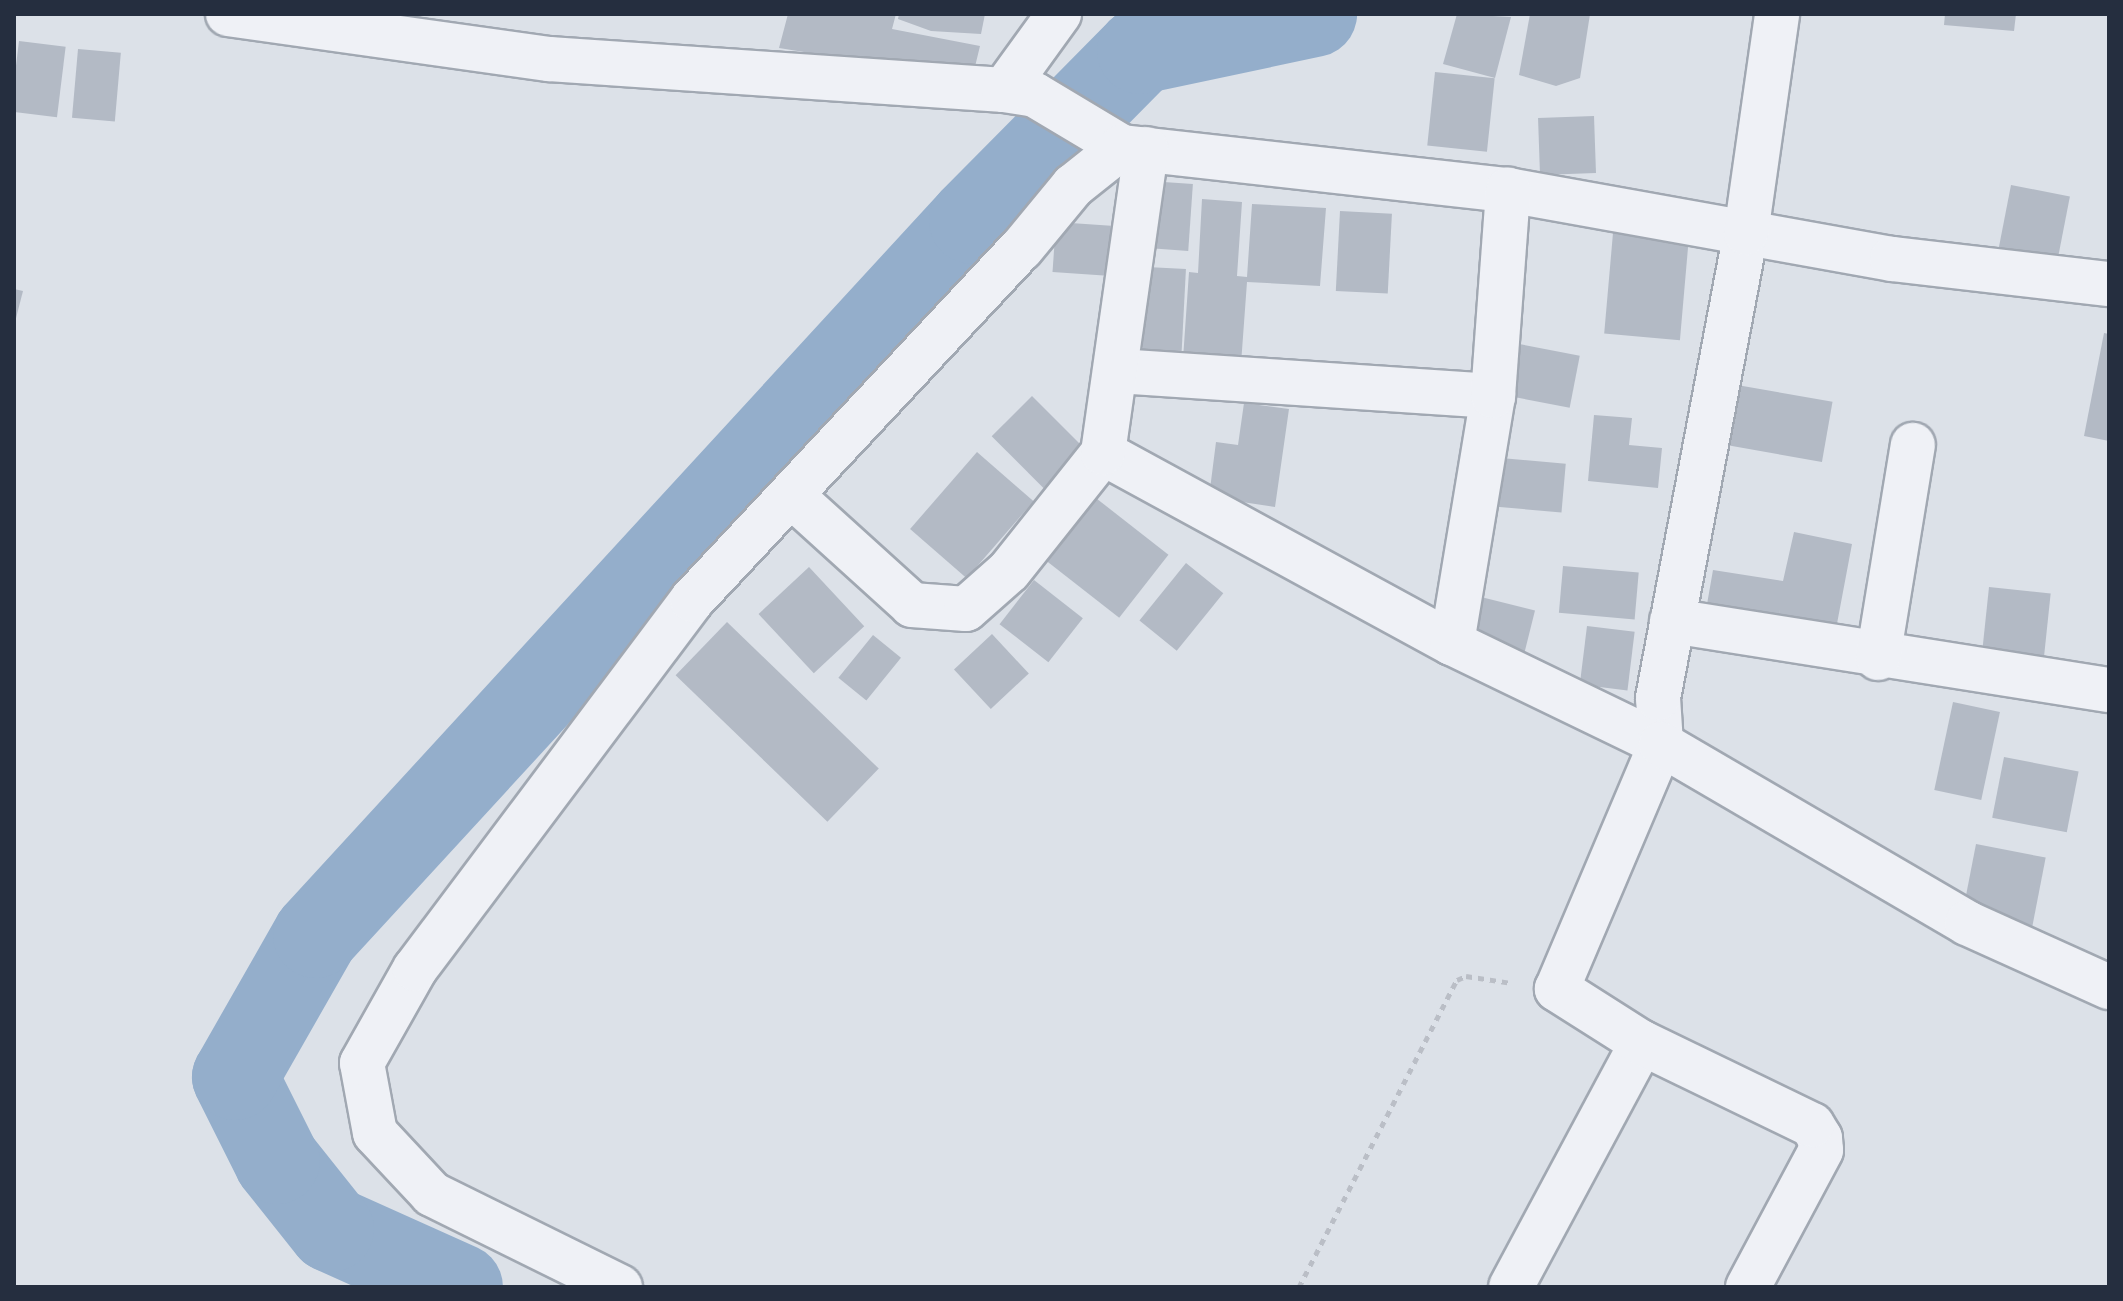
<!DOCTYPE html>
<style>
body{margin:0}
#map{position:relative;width:2123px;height:1301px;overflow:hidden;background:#dce1e8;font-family:Roboto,sans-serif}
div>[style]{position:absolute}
.river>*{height:86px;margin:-43px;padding:0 43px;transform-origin:43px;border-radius:43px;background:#94aecb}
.building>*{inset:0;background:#b3bac5;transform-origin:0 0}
.path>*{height:5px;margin-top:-2.5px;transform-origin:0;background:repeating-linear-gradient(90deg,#babec6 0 6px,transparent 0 12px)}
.roads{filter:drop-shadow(2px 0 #a1a8b2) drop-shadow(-2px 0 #a1a8b2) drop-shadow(0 2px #a1a8b2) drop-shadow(0 -2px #a1a8b2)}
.minor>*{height:44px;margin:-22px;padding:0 22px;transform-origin:22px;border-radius:22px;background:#eff1f6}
span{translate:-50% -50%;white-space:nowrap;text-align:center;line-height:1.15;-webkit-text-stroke:8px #ecf0f5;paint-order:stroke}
.frame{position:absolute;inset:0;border:16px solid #252e3f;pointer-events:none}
</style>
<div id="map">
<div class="river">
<i style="left:460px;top:1287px;width:141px;rotate:-155.8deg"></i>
<i style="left:331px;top:1229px;width:87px;rotate:-128.5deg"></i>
<i style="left:277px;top:1161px;width:94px;rotate:-116.6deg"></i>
<i style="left:235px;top:1077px;width:163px;rotate:-60.3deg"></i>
<i style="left:316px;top:935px;width:970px;rotate:-47.42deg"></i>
<i style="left:972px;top:221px;width:239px;rotate:-45.3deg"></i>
<i style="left:1140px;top:51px;width:178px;rotate:-12deg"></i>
</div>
<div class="building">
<i style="clip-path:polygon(788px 14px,896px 14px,892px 29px,980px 46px,972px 79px,779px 48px)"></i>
<i style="clip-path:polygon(899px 14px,985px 14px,981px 34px,931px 31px,898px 19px)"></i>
<i style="clip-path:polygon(1457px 14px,1511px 17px,1495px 78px,1443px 64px)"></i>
<i style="clip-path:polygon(1530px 14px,1590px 14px,1580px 78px,1556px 86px,1519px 75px)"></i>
<i style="clip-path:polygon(1945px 14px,2016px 14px,2014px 31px,1944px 25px)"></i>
<i style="left:19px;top:41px;width:47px;height:71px;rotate:7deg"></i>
<i style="left:78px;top:49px;width:43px;height:69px;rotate:5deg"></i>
<i style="left:1435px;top:72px;width:60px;height:74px;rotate:6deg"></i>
<i style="left:1594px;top:116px;width:57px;height:56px;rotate:88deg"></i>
<i style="left:1149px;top:181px;width:44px;height:67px;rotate:4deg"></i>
<i style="left:2011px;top:185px;width:60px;height:66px;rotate:11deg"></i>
<i style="clip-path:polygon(1202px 199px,1242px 202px,1237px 276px,1247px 277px,1252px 204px,1326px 208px,1320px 286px,1247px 282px,1241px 364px,1183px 359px,1189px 272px,1198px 273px)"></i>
<i style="left:1340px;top:211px;width:52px;height:80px;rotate:3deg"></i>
<i style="left:1056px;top:222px;width:55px;height:50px;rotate:4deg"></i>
<i style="left:1613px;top:233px;width:76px;height:101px;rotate:5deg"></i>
<i style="left:1147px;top:267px;width:39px;height:94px;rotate:3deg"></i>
<i style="clip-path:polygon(14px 289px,23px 291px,15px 322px,14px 322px)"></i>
<i style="clip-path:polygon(2104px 333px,2109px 334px,2109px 441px,2084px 436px)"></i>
<i style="left:1514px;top:343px;width:67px;height:53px;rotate:11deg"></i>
<i style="left:1737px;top:385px;width:97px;height:61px;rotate:10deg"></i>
<i style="left:1032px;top:396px;width:76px;height:57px;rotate:45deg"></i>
<i style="clip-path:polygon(1244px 403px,1289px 409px,1275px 507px,1209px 497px,1216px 442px,1238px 445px)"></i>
<i style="clip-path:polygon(1594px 415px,1632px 418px,1629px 445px,1662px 448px,1658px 488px,1588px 481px)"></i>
<i style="left:977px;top:452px;width:75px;height:102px;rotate:41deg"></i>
<i style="left:1501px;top:458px;width:65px;height:49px;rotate:5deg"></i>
<i style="left:1092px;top:495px;width:97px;height:80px;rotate:38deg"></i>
<i style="clip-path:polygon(1794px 532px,1852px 544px,1836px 629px,1778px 619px,1780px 609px,1777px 622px,1706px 610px,1713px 570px,1783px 581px)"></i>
<i style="left:1186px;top:563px;width:48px;height:74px;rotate:39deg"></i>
<i style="left:1563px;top:566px;width:76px;height:47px;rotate:5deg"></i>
<i style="left:809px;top:567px;width:81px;height:69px;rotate:47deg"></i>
<i style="left:1034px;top:580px;width:62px;height:56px;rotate:38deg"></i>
<i style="left:1989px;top:587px;width:62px;height:72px;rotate:6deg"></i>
<i style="left:1469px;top:594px;width:68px;height:44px;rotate:14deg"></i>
<i style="left:727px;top:622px;width:211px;height:74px;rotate:44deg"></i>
<i style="left:1587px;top:626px;width:48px;height:59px;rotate:7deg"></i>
<i style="left:992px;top:634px;width:54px;height:52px;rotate:47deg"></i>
<i style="left:873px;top:635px;width:36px;height:55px;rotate:39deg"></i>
<i style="left:1953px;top:702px;width:48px;height:90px;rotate:12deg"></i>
<i style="left:2004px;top:757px;width:76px;height:62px;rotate:11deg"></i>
<i style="left:1976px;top:844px;width:71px;height:73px;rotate:11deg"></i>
</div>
<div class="path">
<i style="left:1299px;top:1287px;width:345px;rotate:-62.8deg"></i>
<i style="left:1457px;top:980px;width:10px;rotate:-24deg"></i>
<i style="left:1466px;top:976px;width:47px;rotate:8.7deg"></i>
</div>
<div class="roads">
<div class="minor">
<i style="left:228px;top:14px;width:324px;rotate:8deg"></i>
<i style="left:549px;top:59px;width:456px;rotate:3.9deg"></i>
<i style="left:1004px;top:90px;width:31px;rotate:9deg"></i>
<i style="left:1035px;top:95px;width:101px;rotate:30.9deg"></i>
<i style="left:1122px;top:147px;width:388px;rotate:6.4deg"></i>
<i style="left:1508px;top:190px;width:390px;rotate:10.2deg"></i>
<i style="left:1892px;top:259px;width:218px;rotate:6.6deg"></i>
<i style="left:1004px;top:90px;width:94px;rotate:-54.1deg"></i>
<i style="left:1117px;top:371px;width:377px;rotate:3.8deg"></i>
<i style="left:1103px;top:453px;width:397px;rotate:28.6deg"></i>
<i style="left:1452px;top:643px;width:250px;rotate:-80.6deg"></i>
<i style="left:1493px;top:396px;width:207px;rotate:-85.8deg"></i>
<i style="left:792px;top:496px;width:162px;rotate:42.2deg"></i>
<i style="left:912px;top:605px;width:54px;rotate:4.2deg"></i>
<i style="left:966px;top:609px;width:57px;rotate:-41.5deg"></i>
<i style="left:1009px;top:571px;width:151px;rotate:-51.5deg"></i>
<i style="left:1103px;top:453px;width:307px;rotate:-81.9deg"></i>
<i style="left:1672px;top:621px;width:442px;rotate:9deg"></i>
<i style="left:1452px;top:643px;width:232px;rotate:25.8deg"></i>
<i style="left:1661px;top:744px;width:46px;rotate:-93.7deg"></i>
<i style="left:1658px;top:698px;width:473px;rotate:-79.3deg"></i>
<i style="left:1746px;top:233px;width:221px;rotate:-81.9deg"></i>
<i style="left:1878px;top:658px;width:216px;rotate:-80.7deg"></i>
<i style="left:620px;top:1287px;width:210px;rotate:-153.7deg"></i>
<i style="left:432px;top:1194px;width:83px;rotate:-133.1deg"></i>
<i style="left:375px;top:1133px;width:71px;rotate:-100.5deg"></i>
<i style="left:362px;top:1063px;width:108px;rotate:-60.6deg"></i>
<i style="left:415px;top:969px;width:461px;rotate:-53.1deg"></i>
<i style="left:692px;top:600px;width:481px;rotate:-46.9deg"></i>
<i style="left:1021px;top:249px;width:82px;rotate:-50.5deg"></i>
<i style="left:1073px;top:186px;width:63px;rotate:-38.5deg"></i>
<i style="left:1511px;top:1287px;width:277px;rotate:-61.8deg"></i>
<i style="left:1748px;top:1287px;width:155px;rotate:-61.9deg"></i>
<i style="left:1821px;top:1150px;width:12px;rotate:-95deg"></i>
<i style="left:1820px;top:1138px;width:15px;rotate:-122deg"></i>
<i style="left:1812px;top:1125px;width:189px;rotate:-154.2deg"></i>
<i style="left:1642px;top:1043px;width:101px;rotate:-147.6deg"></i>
<i style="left:1557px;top:989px;width:266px;rotate:-67deg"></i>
<i style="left:1661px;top:744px;width:355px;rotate:30.3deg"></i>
<i style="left:1967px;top:923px;width:156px;rotate:24.3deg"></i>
</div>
</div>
<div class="frame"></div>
</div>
